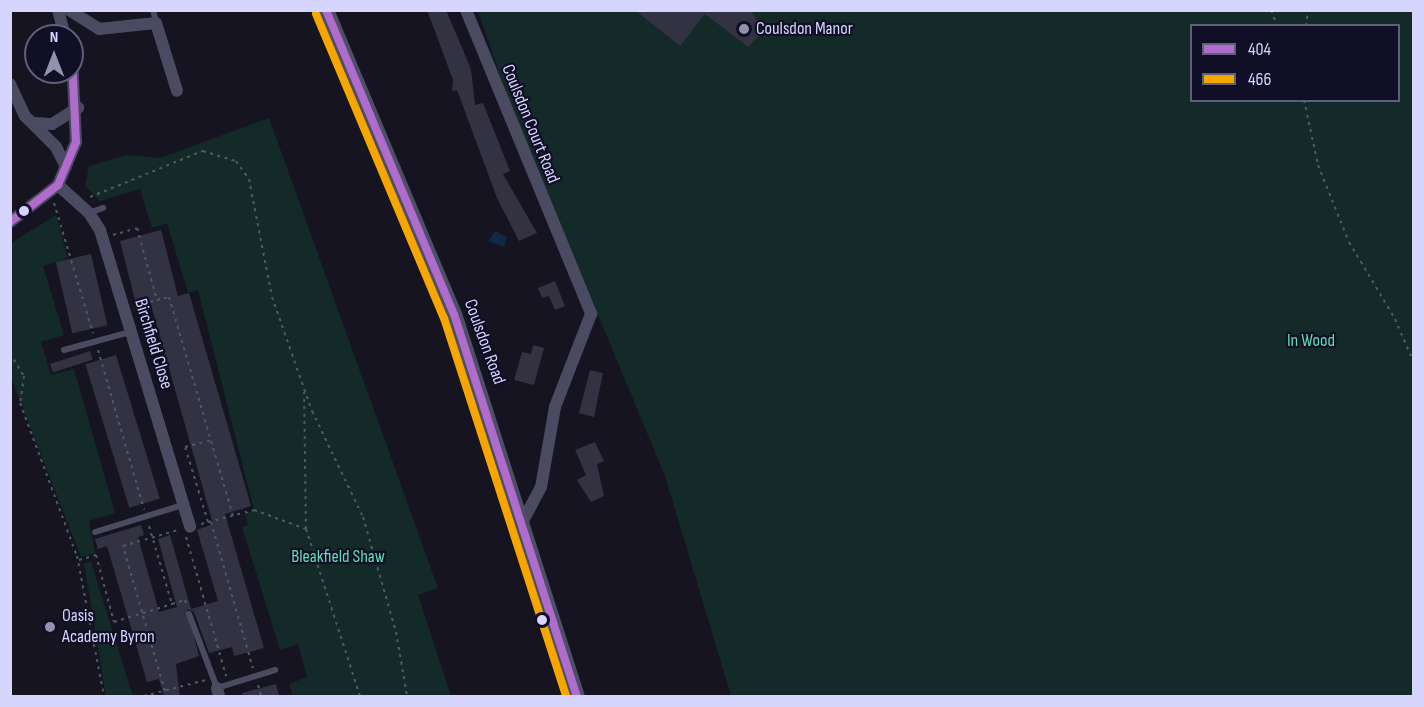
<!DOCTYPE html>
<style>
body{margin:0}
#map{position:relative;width:1424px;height:707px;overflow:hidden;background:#151420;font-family:"Sofia Sans Condensed",sans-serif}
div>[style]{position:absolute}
.green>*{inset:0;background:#132a29}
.water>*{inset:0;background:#102944}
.building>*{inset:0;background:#333242;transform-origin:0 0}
.path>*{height:2px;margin-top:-1px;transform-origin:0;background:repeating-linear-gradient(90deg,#4b5b65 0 3px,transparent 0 7.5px)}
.service>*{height:6px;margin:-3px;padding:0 3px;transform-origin:3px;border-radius:3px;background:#4a4b60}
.minor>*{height:12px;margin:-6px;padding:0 6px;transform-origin:6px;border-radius:6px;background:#4a4b60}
.secondary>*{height:16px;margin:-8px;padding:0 8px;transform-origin:8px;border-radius:8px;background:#4c4f66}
.bus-1>*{height:8px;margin:-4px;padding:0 4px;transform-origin:4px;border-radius:4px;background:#b06ccc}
.bus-2>*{height:8px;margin:-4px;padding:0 4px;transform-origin:4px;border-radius:4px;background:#f7a600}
.dots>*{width:16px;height:16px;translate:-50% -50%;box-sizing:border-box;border:3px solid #110f25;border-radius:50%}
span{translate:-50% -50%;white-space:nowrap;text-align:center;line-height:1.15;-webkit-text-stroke:4.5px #110f25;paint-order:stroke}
.poi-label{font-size:18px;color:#d5d5fe}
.left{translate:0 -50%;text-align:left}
.street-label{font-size:18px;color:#d5d5fe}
.park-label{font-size:18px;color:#62dcb0}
.frame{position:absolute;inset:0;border:12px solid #d5d5fe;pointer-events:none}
.legend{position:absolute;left:1190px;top:24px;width:210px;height:78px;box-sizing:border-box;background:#110f25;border:2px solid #5f5e7c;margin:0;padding:8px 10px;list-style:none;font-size:18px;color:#d5d5fe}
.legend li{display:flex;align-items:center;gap:12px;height:30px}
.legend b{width:30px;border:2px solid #5f5e7c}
.north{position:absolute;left:24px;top:24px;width:60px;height:60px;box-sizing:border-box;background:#110f25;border:2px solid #5f5e7c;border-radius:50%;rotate:0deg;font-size:16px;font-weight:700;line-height:24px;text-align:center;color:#d5d5fe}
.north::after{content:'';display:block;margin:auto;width:21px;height:27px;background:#9291b0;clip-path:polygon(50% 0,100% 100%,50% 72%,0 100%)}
</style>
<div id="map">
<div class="green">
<i style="clip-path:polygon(evenodd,478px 11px,1413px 11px,1413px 696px,731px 696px,665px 476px,509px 101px,478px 11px,1192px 26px,1398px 26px,1398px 100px,1192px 100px,1192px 26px)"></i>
<i style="clip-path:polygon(269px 118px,438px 588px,418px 595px,451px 696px,293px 696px,289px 684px,307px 677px,298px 644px,280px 650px,242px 527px,248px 525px,245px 514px,254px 510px,198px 290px,188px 293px,167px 223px,152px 228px,140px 189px,100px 201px,85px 186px,89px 166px,127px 155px,160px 158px)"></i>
<i style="clip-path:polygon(56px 215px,68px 258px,43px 266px,64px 335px,41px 342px,51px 375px,74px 369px,115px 513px,89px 521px,95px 553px,81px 557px,11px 378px,11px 243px)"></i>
<i style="clip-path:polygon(91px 562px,133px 696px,134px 696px,106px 696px,84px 563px)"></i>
</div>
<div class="water">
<i style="clip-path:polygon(495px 231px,507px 237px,504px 247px,488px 241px)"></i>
</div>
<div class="building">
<i style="clip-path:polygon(427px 10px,446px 10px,471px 69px,475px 105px,483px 103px,510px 171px,503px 174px,537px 233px,519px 241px,497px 198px,457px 90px,452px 91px,453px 80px)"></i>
<i style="clip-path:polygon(635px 10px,750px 10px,765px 30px,748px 47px,705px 14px,680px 46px)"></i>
<i style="clip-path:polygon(161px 230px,178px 296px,189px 293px,251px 506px,225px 514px,264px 648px,234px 656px,232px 647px,209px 653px,194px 612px,187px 609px,199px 656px,176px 664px,180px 696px,164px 696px,159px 679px,147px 682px,107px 546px,98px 549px,95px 539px,141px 525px,144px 535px,138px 537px,159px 612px,177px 607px,158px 539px,170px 535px,191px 609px,218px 601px,197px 530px,213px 524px,150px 301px,136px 304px,120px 241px)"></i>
<i style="left:91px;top:254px;width:73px;height:36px;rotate:77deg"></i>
<i style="clip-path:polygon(555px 281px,565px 306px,555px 310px,549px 296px,542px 298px,538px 288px)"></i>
<i style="clip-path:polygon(533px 345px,544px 348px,534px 385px,514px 380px,522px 352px,531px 354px)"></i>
<i style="left:90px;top:351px;width:9px;height:42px;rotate:72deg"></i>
<i style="left:116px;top:355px;width:150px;height:32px;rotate:73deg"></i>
<i style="clip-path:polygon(590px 370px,603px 373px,594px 417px,579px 413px)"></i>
<i style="clip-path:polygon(595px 442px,604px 461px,597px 464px,604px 496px,591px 502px,577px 480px,586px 475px,575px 450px)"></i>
<i style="clip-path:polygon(276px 684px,279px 696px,243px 696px,242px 693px)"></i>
</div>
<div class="path">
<i style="left:1271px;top:10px;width:17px;rotate:69deg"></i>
<i style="left:1306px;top:26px;width:16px;rotate:-83deg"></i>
<i style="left:1304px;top:100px;width:66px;rotate:77.8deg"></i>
<i style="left:1318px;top:165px;width:83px;rotate:68.1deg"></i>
<i style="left:1349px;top:242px;width:90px;rotate:59.1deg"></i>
<i style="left:1395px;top:319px;width:48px;rotate:66.6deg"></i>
<i style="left:90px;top:197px;width:122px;rotate:-22.2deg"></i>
<i style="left:203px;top:151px;width:34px;rotate:17deg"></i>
<i style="left:236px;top:161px;width:22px;rotate:54deg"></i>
<i style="left:249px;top:179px;width:120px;rotate:79deg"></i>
<i style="left:272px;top:297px;width:121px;rotate:70.7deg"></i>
<i style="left:312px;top:411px;width:118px;rotate:64.3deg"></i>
<i style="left:363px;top:517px;width:120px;rotate:74deg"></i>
<i style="left:396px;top:632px;width:65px;rotate:80.2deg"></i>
<i style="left:54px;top:203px;width:136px;rotate:73.3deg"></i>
<i style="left:113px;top:235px;width:25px;rotate:-16deg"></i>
<i style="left:137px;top:228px;width:75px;rotate:74.5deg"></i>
<i style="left:157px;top:300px;width:12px;rotate:-14deg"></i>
<i style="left:169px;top:297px;width:228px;rotate:73.7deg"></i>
<i style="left:136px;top:306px;width:22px;rotate:-16deg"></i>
<i style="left:98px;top:350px;width:166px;rotate:73.9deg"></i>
<i style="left:10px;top:353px;width:27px;rotate:59deg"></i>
<i style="left:24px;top:376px;width:27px;rotate:98deg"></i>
<i style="left:20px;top:403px;width:163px;rotate:69.6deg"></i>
<i style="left:77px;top:556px;width:143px;rotate:79.1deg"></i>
<i style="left:208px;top:522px;width:78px;rotate:-107deg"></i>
<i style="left:185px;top:447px;width:27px;rotate:-15deg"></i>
<i style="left:211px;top:522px;width:152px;rotate:74deg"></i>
<i style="left:201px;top:524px;width:55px;rotate:-14.8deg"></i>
<i style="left:254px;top:510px;width:55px;rotate:20.1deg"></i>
<i style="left:306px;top:529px;width:137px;rotate:-90.8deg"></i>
<i style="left:149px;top:526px;width:81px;rotate:73.6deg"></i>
<i style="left:172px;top:604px;width:14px;rotate:-17deg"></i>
<i style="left:185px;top:600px;width:6px;rotate:72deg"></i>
<i style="left:306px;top:529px;width:176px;rotate:72.1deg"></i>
<i style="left:186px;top:537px;width:145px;rotate:73.9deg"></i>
<i style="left:79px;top:560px;width:18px;rotate:-16deg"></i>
<i style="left:96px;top:555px;width:69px;rotate:75deg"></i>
<i style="left:114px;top:622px;width:61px;rotate:-17.2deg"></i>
<i style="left:258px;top:685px;width:11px;rotate:75deg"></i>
<i style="left:165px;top:691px;width:151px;rotate:-106.2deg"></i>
<i style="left:123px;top:546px;width:57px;rotate:-16.2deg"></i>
<i style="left:144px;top:696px;width:64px;rotate:-14.5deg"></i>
</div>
<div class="service">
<i style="left:153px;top:10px;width:12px;rotate:76deg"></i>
<i style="left:89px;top:213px;width:15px;rotate:-20deg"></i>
<i style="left:64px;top:350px;width:68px;rotate:-15.3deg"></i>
<i style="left:95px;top:532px;width:92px;rotate:-17.1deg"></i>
<i style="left:189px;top:614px;width:79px;rotate:69.3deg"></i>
<i style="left:217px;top:688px;width:61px;rotate:-17.2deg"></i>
</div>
<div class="minor">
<i style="left:58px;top:10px;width:27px;rotate:75deg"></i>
<i style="left:69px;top:10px;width:36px;rotate:32deg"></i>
<i style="left:99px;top:29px;width:57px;rotate:-6deg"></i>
<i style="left:156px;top:23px;width:71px;rotate:72.8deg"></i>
<i style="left:466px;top:10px;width:329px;rotate:67.6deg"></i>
<i style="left:591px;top:314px;width:100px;rotate:111.2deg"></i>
<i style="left:555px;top:407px;width:81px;rotate:99.9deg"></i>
<i style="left:541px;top:487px;width:36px;rotate:118deg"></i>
<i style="left:10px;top:84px;width:35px;rotate:65deg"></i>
<i style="left:25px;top:116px;width:44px;rotate:45deg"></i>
<i style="left:56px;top:147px;width:22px;rotate:63deg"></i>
<i style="left:36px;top:123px;width:16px;rotate:4deg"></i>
<i style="left:52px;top:124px;width:31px;rotate:-32deg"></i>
<i style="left:58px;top:185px;width:42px;rotate:42.1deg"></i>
<i style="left:89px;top:213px;width:20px;rotate:57deg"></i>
<i style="left:100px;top:230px;width:310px;rotate:73.1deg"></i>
<i style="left:10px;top:222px;width:61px;rotate:-37.6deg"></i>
<i style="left:58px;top:185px;width:47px;rotate:-67.3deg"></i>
<i style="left:76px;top:142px;width:84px;rotate:-92.7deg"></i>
<i style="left:217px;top:688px;width:8px;rotate:76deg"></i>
</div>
<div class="secondary">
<i style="left:326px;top:10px;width:330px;rotate:67.2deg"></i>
<i style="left:454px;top:314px;width:401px;rotate:72.2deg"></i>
</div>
<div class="bus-1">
<i style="left:326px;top:10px;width:330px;rotate:67.2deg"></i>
<i style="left:454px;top:314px;width:401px;rotate:72.2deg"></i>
<i style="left:10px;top:222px;width:61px;rotate:-37.6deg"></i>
<i style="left:58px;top:185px;width:47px;rotate:-67.3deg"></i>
<i style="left:76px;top:142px;width:84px;rotate:-92.7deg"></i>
</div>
<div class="bus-2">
<i style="left:316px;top:14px;width:330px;rotate:67.2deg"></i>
<i style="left:444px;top:318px;width:397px;rotate:72.1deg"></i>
</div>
<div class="dots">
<i style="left:744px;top:29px;background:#9291b0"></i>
<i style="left:24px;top:211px;background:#d5d5fe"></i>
<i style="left:542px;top:620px;background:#d5d5fe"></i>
<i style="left:50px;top:627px;background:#9291b0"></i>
</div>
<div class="poi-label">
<span class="left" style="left:756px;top:29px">Coulsdon Manor</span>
<span class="left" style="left:62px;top:627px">Oasis<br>Academy Byron</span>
</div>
<div class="street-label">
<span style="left:530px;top:124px;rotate:68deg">Coulsdon Court Road</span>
<span style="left:484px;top:342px;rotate:70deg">Coulsdon Road</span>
<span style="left:153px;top:344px;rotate:73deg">Birchfield Close</span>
</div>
<div class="park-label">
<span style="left:1311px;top:341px">In Wood</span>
<span style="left:338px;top:557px">Bleakfield Shaw</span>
</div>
<div class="frame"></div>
<ul class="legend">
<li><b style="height:8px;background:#b06ccc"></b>404</li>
<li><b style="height:8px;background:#f7a600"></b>466</li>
</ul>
<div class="north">N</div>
</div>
